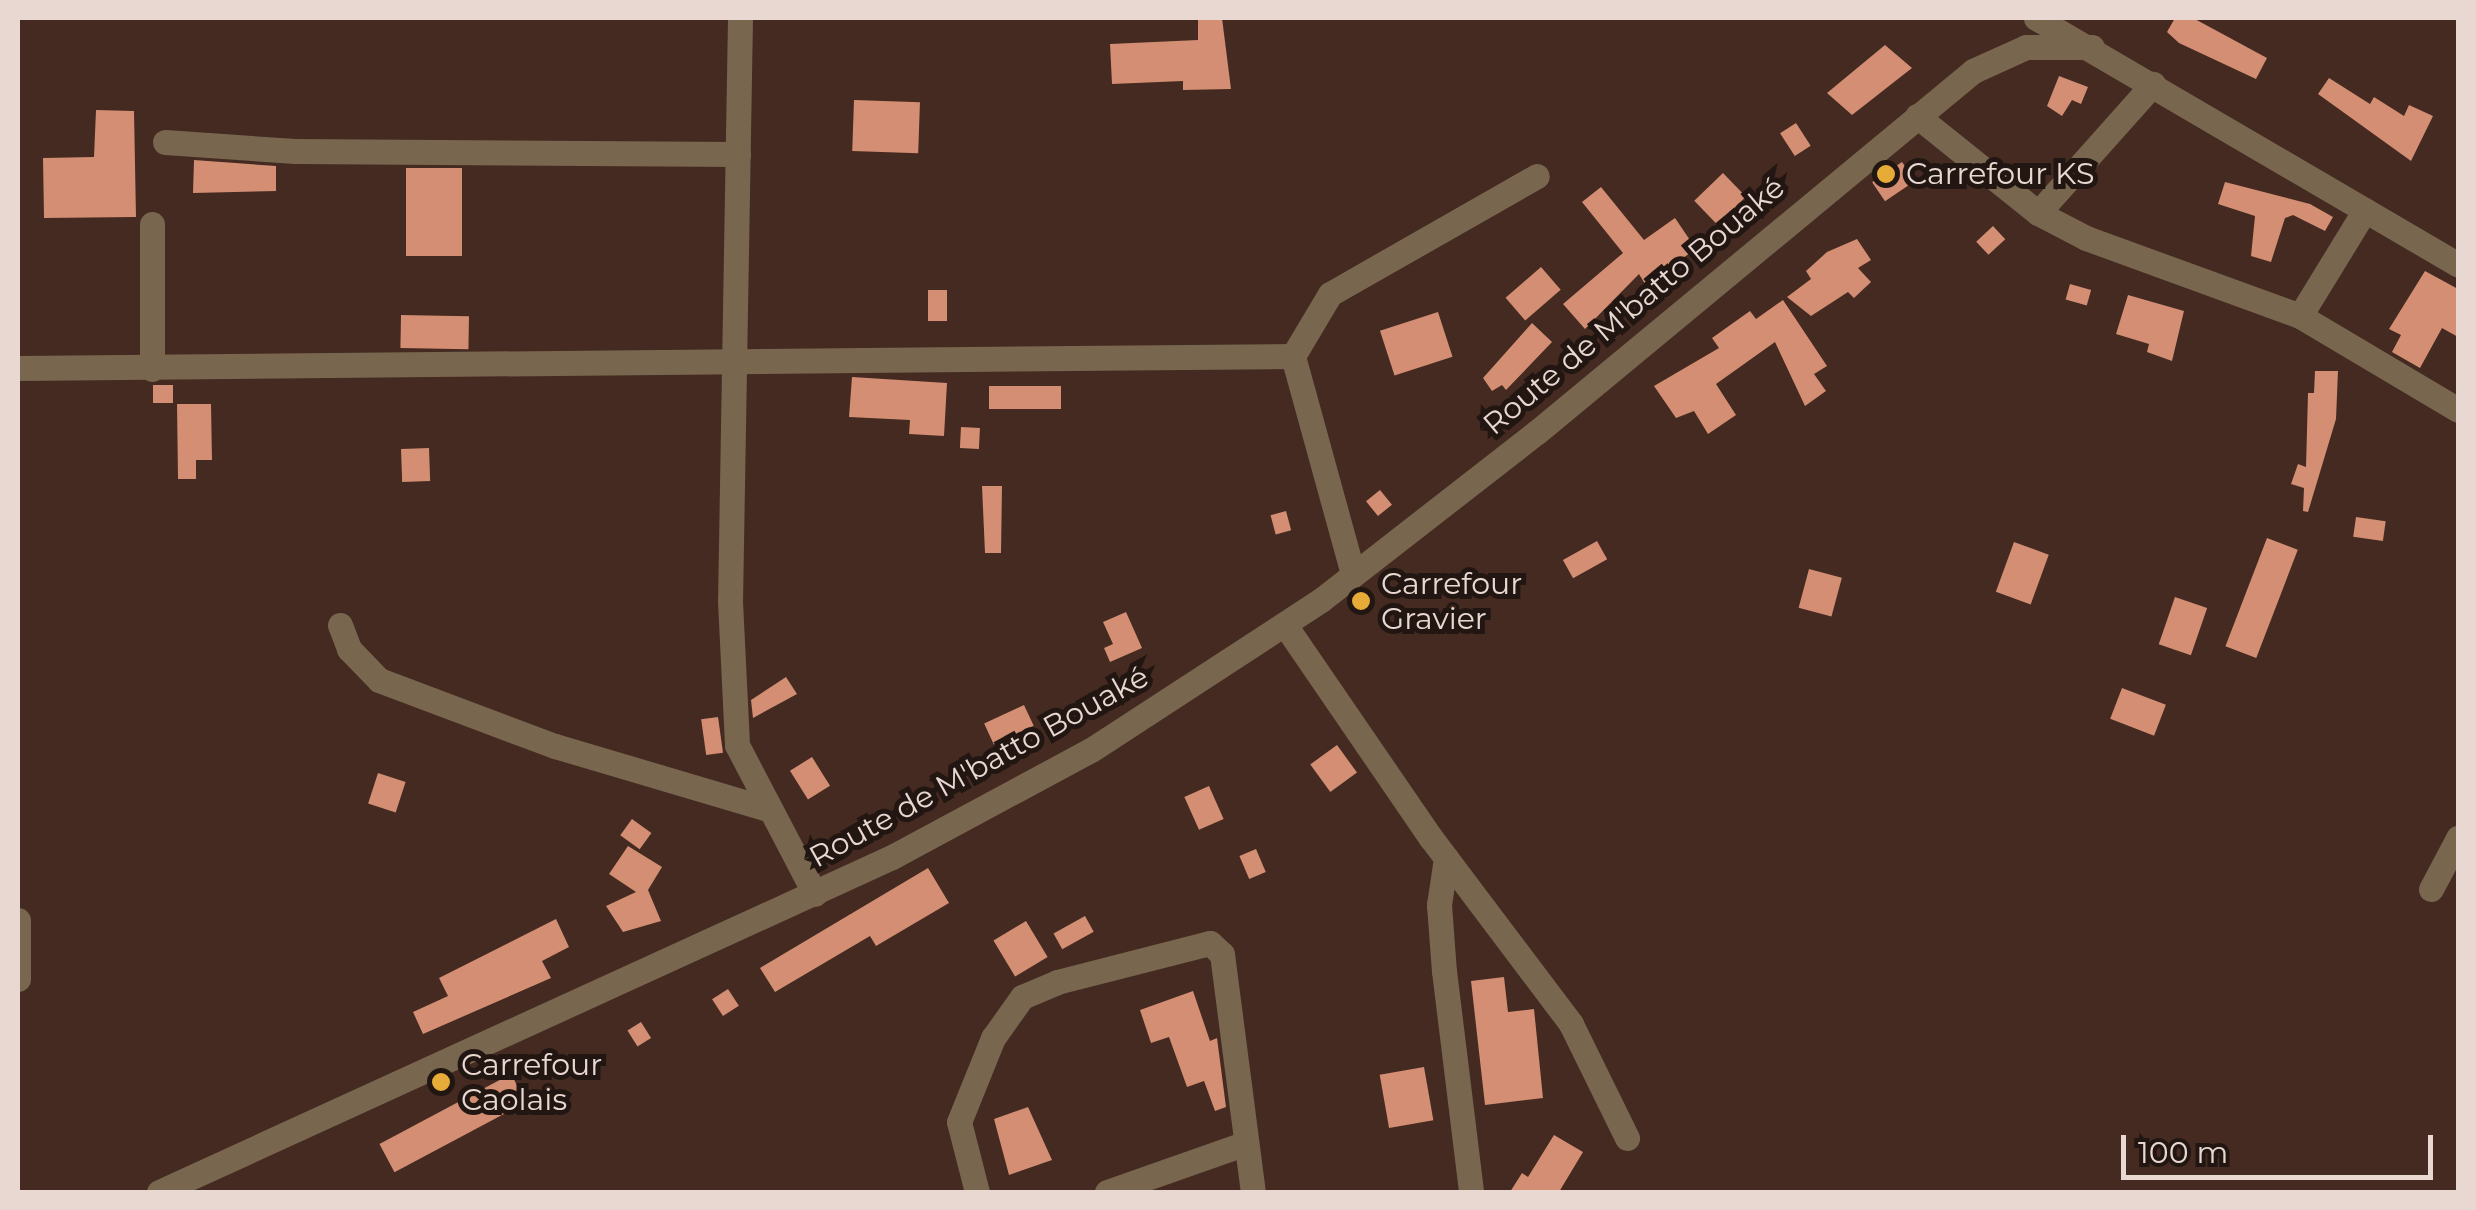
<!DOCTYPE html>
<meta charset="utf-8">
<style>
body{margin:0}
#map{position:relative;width:2476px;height:1210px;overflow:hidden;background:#442a20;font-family:Montserrat,sans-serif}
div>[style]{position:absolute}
.building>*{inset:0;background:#d38e73;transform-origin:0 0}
.minor>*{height:25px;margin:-12.5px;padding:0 12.5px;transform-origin:12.5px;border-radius:12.5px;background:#78664f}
.dots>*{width:28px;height:28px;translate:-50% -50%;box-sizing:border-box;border:5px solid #221612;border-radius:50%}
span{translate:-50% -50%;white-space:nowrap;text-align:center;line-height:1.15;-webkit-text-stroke:10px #221612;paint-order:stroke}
.poi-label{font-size:30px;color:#e9d8d1}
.left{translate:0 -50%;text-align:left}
.street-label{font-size:30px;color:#e9d8d1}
.frame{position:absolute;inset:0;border:20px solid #e9d8d1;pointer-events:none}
.scale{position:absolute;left:2121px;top:1135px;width:312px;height:45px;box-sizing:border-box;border:5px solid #e9d8d1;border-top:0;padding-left:12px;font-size:30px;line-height:35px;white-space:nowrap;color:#e9d8d1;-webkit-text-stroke:8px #221612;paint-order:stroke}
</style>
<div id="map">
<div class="building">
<i style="clip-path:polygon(1198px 18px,1222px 18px,1231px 89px,1183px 90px,1183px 81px,1112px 84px,1110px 44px,1198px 40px)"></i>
<i style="clip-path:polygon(2175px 18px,2193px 18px,2267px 58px,2256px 79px,2179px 43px,2167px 32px)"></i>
<i style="clip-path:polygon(1885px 45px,1912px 68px,1852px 115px,1827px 93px)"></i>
<i style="clip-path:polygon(2059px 76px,2088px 87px,2081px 104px,2072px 100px,2062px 116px,2047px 106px)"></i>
<i style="clip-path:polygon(2329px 78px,2370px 104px,2374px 97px,2404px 116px,2409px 105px,2433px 116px,2411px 161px,2318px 94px)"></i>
<i style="left:854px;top:100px;width:66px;height:51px;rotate:2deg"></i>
<i style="clip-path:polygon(96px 110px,134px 111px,136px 217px,44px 218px,43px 158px,94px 157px)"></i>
<i style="left:1796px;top:123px;width:27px;height:19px;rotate:57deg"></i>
<i style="clip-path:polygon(194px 160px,276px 166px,276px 191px,193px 193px)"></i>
<i style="left:1902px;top:162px;width:23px;height:36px;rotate:56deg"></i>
<i style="left:406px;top:168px;width:56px;height:88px"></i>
<i style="left:1723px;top:173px;width:33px;height:40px;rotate:46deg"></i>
<i style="clip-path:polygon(2225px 182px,2310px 204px,2333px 217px,2325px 231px,2293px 215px,2285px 218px,2271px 262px,2251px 256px,2255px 216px,2218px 204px)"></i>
<i style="clip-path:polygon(1601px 187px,1644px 240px,1675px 218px,1696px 249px,1645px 284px,1639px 274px,1585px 329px,1563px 304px,1623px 253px,1582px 202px)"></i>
<i style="left:1993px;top:226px;width:18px;height:23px;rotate:47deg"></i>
<i style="clip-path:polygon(1857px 239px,1871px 260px,1858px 268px,1871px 282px,1854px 298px,1848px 292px,1811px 316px,1787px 297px,1811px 279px,1806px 271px,1827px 252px)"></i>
<i style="left:1541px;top:267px;width:30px;height:47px;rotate:49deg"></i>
<i style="clip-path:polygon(2425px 271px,2458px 289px,2458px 337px,2442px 328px,2420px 368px,2392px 352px,2401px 335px,2389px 329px)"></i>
<i style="left:2070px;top:284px;width:22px;height:16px;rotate:16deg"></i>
<i style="left:928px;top:290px;width:19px;height:31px"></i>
<i style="clip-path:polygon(2128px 295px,2184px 311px,2172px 361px,2147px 352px,2149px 344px,2116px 334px)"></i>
<i style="clip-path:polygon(1783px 300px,1827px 366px,1814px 374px,1826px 391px,1805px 406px,1775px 342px,1716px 384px,1736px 415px,1708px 434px,1694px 411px,1676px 418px,1654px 386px,1719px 348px,1712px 338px,1750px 311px,1756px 319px)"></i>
<i style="left:1438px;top:312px;width:47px;height:61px;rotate:72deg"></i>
<i style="left:401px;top:315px;width:68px;height:33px;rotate:1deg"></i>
<i style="clip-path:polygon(1532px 323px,1552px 342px,1506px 390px,1502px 385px,1492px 391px,1483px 378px)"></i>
<i style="clip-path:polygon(2315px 371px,2338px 371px,2336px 419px,2308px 512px,2303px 511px,2304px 488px,2291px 484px,2298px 464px,2306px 467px,2308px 393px,2314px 393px)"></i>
<i style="clip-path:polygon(852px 377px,947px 383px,944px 436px,909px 434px,910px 420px,849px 417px)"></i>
<i style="left:153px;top:385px;width:20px;height:18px"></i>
<i style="left:989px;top:386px;width:72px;height:23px"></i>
<i style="clip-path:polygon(177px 404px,211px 404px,212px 460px,196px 460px,196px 479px,178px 479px)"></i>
<i style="left:961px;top:427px;width:19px;height:21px;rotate:3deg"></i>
<i style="left:429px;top:448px;width:33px;height:28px;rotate:88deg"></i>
<i style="clip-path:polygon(982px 486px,1002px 486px,1001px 553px,985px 553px)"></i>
<i style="left:1380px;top:490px;width:19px;height:18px;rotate:51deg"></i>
<i style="left:1286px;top:511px;width:20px;height:16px;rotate:75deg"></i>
<i style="left:2356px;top:517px;width:30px;height:20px;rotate:8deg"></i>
<i style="left:2267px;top:538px;width:33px;height:116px;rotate:21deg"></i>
<i style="left:1597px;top:541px;width:21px;height:39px;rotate:61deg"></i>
<i style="left:2014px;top:542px;width:37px;height:53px;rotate:20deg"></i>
<i style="left:1809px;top:569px;width:34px;height:40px;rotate:15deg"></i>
<i style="left:2175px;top:597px;width:34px;height:50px;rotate:19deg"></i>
<i style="clip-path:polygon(1126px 612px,1142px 648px,1110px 662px,1104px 648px,1113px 644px,1103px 622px)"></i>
<i style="clip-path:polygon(786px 677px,797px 694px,753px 718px,751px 700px)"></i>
<i style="left:2122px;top:688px;width:47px;height:33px;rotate:21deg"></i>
<i style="left:1024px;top:705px;width:23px;height:44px;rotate:65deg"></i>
<i style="left:718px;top:717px;width:36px;height:17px;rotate:82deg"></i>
<i style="left:1337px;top:745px;width:34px;height:33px;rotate:54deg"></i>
<i style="left:812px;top:757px;width:34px;height:26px;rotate:58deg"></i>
<i style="left:378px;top:773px;width:29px;height:32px;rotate:18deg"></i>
<i style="left:1209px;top:786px;width:36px;height:27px;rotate:66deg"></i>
<i style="left:632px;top:819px;width:24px;height:20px;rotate:36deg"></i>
<i style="clip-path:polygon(628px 846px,662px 867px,648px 890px,661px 921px,623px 932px,606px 906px,636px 892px,609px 874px)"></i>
<i style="left:1256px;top:849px;width:25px;height:18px;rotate:67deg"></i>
<i style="clip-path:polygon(928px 868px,949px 903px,876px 946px,870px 936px,775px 992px,760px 968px)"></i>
<i style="left:1085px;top:916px;width:18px;height:36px;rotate:61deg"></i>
<i style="clip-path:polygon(556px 919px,569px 947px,542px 961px,551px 978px,423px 1034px,413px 1012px,448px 996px,439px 978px)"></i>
<i style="left:1026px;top:921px;width:42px;height:38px;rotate:59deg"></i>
<i style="clip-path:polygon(1504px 977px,1508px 1012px,1534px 1009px,1543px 1098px,1485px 1105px,1471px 981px)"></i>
<i style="left:728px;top:989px;width:20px;height:19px;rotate:57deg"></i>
<i style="clip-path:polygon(1193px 991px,1210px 1041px,1217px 1038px,1226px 1107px,1215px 1111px,1204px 1081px,1187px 1087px,1169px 1037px,1151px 1043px,1140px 1010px)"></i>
<i style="left:641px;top:1022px;width:19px;height:16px;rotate:58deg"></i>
<i style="left:1424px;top:1067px;width:54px;height:45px;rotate:80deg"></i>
<i style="left:511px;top:1074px;width:32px;height:149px;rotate:62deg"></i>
<i style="clip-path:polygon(1028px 1107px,1052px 1160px,1009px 1175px,994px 1119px)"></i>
<i style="clip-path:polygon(1554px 1135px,1583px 1152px,1559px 1192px,1510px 1192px,1522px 1173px,1528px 1177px)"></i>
</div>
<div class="minor">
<i style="left:740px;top:18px;width:583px;rotate:90.98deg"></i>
<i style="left:730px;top:601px;width:144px;rotate:87.2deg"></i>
<i style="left:737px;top:745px;width:168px;rotate:62.4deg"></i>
<i style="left:2036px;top:18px;width:489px;rotate:30.3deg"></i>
<i style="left:1917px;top:116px;width:155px;rotate:38.7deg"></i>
<i style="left:2038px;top:213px;width:54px;rotate:27.5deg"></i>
<i style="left:2086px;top:238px;width:228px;rotate:20deg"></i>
<i style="left:2300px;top:316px;width:184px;rotate:30.7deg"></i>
<i style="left:165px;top:142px;width:130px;rotate:4deg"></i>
<i style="left:295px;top:151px;width:443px;rotate:0.4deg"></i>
<i style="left:2038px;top:213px;width:173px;rotate:-48.3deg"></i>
<i style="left:152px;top:224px;width:145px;rotate:90deg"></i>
<i style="left:2300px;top:316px;width:124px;rotate:-58.5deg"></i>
<i style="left:18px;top:368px;width:1275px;rotate:-0.54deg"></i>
<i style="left:1353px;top:574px;width:226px;rotate:-105.4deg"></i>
<i style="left:1293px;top:356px;width:72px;rotate:-59.2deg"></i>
<i style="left:1330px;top:294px;width:238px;rotate:-29.7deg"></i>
<i style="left:340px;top:625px;width:26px;rotate:69deg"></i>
<i style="left:349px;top:649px;width:43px;rotate:45.9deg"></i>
<i style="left:379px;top:680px;width:188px;rotate:20.6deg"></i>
<i style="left:555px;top:746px;width:225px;rotate:16.5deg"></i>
<i style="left:1285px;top:625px;width:258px;rotate:55.6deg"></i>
<i style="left:1431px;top:838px;width:233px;rotate:53deg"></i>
<i style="left:1571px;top:1024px;width:127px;rotate:63.8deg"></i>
<i style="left:1446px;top:858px;width:48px;rotate:98.5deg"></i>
<i style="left:1439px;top:905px;width:66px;rotate:85.7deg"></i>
<i style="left:1444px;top:971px;width:223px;rotate:83deg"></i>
<i style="left:2431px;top:889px;width:58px;rotate:-62.1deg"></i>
<i style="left:18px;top:920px;width:59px;rotate:90deg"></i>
<i style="left:159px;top:1192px;width:806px;rotate:-24.56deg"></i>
<i style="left:892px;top:857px;width:226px;rotate:-28.3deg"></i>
<i style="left:1091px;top:750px;width:275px;rotate:-33.1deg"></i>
<i style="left:1321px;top:600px;width:274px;rotate:-37.9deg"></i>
<i style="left:1537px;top:432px;width:566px;rotate:-39.62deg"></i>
<i style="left:1973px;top:71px;width:58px;rotate:-24.4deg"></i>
<i style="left:2026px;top:47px;width:66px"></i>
<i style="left:977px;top:1192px;width:72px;rotate:-104.4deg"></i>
<i style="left:959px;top:1122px;width:91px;rotate:-68deg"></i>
<i style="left:993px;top:1038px;width:50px;rotate:-54.7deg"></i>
<i style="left:1022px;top:997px;width:38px;rotate:-23deg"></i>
<i style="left:1057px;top:982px;width:158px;rotate:-14.3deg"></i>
<i style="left:1210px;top:943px;width:16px;rotate:43deg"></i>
<i style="left:1222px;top:954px;width:240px;rotate:82.6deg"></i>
<i style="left:1107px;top:1192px;width:147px;rotate:-19.4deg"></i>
</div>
<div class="dots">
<i style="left:1886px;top:174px;background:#e7ac37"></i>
<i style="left:1361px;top:601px;background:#e7ac37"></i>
<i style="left:441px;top:1082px;background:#e7ac37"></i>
</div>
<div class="poi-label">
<span class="left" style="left:1906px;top:174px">Carrefour KS</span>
<span class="left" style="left:1381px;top:601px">Carrefour<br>Gravier</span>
<span class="left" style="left:461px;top:1082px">Carrefour<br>Caolais</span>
</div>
<div class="street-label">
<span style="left:1634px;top:306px;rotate:-40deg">Route de M'batto Bouaké</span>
<span style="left:979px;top:767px;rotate:-29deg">Route de M'batto Bouaké</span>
</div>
<div class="frame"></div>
<div class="scale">100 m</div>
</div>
